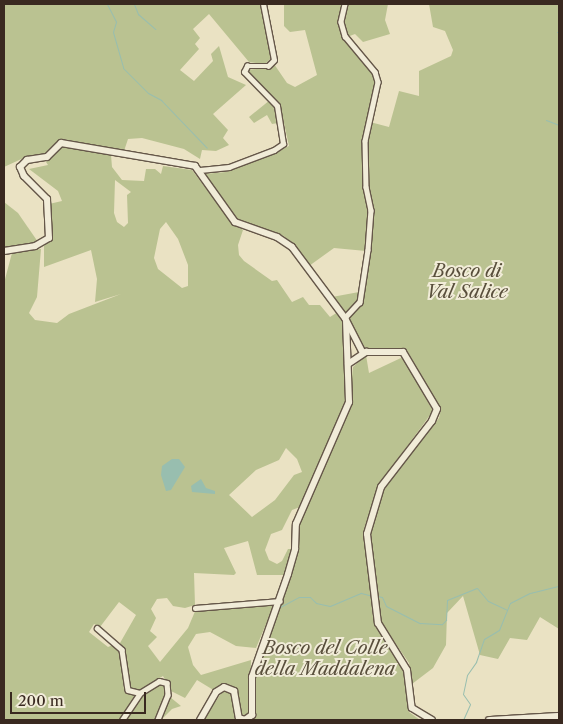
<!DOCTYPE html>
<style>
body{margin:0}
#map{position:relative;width:563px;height:724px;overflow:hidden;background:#eae2c3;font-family:"Libre Caslon Text",serif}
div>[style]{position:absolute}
.green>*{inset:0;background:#bac291}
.water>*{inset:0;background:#98beaf}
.stream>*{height:1px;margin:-0.5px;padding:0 0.5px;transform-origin:0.5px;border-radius:0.5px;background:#98beaf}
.roads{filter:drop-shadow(1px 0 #655749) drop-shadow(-1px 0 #655749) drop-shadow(0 1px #655749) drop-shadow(0 -1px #655749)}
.street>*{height:4.5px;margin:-2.25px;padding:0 2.25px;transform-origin:2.25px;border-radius:2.25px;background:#f1ecd8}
.secondary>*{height:6px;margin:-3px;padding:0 3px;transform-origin:3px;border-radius:3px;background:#f1ecd8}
span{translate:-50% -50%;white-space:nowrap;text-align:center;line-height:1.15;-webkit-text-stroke:4px #f1ecd8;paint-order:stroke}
.park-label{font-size:18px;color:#594f3c;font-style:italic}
.frame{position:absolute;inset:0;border:5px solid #392920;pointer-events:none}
.scale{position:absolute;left:10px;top:692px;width:136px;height:22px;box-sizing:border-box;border:2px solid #392920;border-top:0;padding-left:6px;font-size:15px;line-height:18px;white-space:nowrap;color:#392920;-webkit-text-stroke:4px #f1ecd8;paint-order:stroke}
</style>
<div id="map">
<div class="green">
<i style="clip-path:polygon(4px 4px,261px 4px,272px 57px,265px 64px,249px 62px,209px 14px,193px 29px,200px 38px,195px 44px,199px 49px,180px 70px,194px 81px,213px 61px,211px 54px,219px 46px,228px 77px,246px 85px,213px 114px,228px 130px,223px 138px,229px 145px,216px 151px,202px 150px,200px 159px,184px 149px,142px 138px,128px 139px,124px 151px,63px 139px,44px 157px,30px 155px,4px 167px)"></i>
<i style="clip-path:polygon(284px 4px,343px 4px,340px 20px,346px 40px,377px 80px,363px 145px,369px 210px,366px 251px,334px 248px,309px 266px,284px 236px,238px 222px,204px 174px,226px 172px,289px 146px,280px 105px,246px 70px,267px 68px,274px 64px,287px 83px,295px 87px,317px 75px,305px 30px,290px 32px,284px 26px)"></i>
<i style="clip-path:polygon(346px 4px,388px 4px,385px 20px,390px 34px,363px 42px,355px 34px,347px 37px,343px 26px)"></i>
<i style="clip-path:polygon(429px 4px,559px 4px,559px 629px,540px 617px,527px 640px,510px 638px,498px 659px,480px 655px,463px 596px,447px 613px,446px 645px,433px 668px,412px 684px,409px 663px,380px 621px,370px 525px,384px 488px,439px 418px,441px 409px,409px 354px,397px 348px,365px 348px,349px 319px,361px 303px,372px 210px,367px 186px,366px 139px,370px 122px,389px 127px,399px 91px,419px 96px,419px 71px,451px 56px,453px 50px,445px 31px,433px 27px)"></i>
<i style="clip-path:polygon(270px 100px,276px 111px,278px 123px,272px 124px,267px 115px,254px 123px,249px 117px)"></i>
<i style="clip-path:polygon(evenodd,62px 145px,111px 155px,112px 167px,122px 180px,144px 181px,146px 169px,155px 169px,161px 174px,163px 166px,192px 170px,228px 218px,243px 230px,238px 245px,239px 255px,244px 261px,272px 281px,277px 280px,292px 302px,303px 297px,309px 305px,320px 305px,330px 317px,338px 312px,343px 320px,345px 403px,300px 507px,292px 510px,282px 530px,271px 534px,265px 550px,269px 560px,277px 564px,282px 561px,288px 549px,293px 549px,286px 575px,257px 575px,248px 541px,224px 548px,236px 573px,234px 575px,194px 573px,195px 605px,185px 608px,173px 606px,167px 598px,157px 599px,151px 609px,156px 618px,150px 631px,157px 637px,148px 646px,160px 662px,188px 628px,196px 609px,274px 605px,256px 648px,236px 646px,210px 632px,196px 634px,188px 647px,193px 665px,201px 675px,251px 660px,250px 712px,245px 716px,239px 712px,235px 688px,231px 685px,225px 684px,215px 691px,197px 680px,185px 698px,171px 691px,163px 676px,140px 690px,130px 689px,125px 654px,120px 643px,136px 615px,119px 602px,100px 627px,94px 624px,89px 632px,108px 647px,115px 644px,119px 649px,124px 689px,129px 694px,136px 695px,120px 720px,4px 720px,4px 283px,12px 253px,41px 249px,37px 297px,29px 313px,35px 320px,57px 323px,69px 314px,121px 294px,95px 302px,97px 279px,91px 250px,44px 267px,44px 246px,52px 236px,49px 204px,62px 201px,58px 191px,29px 169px,48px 165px,46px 162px,62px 145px,115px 180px,131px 192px,127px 195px,128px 223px,124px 227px,117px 222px,114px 213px,115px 180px,62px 145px,166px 222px,178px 239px,188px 265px,188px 286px,182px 288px,158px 269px,154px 258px,160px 229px,166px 222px,62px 145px,286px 448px,297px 459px,302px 472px,294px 475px,275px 500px,252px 517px,229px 495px,256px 470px,279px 460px,286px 448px)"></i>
<i style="clip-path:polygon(4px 202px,18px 213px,38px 242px,4px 249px)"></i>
<i style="clip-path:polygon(359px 292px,357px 304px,346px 315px,332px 297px)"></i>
<i style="clip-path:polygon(366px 355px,369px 373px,403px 357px,433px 411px,378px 486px,364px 529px,373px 616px,381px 634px,403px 670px,409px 712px,420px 720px,251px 720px,256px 712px,254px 681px,276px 618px,298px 526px,348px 414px,353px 367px)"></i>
<i style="clip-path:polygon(160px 683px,167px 687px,167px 695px,156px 720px,123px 720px,140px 695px)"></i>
<i style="clip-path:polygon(224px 689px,231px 691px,236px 720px,203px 720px)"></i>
<i style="clip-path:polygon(170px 697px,181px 706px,172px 709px,161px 720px)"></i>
</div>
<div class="water">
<i style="clip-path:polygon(172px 459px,179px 459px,185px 467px,171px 490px,166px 491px,161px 475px,162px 466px)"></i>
<i style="clip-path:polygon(201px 479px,206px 488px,215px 491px,215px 494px,192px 492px,191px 486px)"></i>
</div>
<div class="stream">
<i style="left:107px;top:4px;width:20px;rotate:63deg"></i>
<i style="left:116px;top:22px;width:10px;rotate:107deg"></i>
<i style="left:113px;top:32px;width:37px;rotate:74deg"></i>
<i style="left:123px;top:68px;width:35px;rotate:45deg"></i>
<i style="left:148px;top:93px;width:15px;rotate:28deg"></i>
<i style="left:161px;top:100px;width:66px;rotate:46.2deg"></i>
<i style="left:134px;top:4px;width:11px;rotate:68deg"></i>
<i style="left:138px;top:14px;width:23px;rotate:41deg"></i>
<i style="left:557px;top:32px;width:2px"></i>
<i style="left:546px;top:120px;width:14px;rotate:21deg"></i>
<i style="left:377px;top:596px;width:5px;rotate:11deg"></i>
<i style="left:382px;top:597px;width:10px;rotate:66deg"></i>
<i style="left:386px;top:606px;width:38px;rotate:27deg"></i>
<i style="left:420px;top:623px;width:22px;rotate:3deg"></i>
<i style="left:442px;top:624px;width:6px;rotate:-45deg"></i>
<i style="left:446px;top:620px;width:20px;rotate:-87deg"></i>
<i style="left:447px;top:600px;width:32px;rotate:-22deg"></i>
<i style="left:477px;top:588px;width:17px;rotate:50deg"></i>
<i style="left:488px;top:601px;width:21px;rotate:25deg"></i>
<i style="left:280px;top:607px;width:21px;rotate:-28deg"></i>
<i style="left:299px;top:597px;width:11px"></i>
<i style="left:310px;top:597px;width:8px;rotate:45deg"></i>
<i style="left:316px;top:603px;width:14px;rotate:12deg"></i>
<i style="left:330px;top:606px;width:34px;rotate:-23deg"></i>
<i style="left:361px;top:593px;width:12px;rotate:14deg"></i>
<i style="left:463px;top:720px;width:17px;rotate:-66deg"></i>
<i style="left:470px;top:704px;width:12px;rotate:-125deg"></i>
<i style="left:463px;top:694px;width:19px;rotate:-78deg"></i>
<i style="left:467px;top:675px;width:16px;rotate:-55deg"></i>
<i style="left:476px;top:662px;width:24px;rotate:-71deg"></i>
<i style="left:484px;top:639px;width:17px;rotate:-31deg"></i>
<i style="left:499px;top:630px;width:29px;rotate:-68deg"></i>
<i style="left:510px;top:603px;width:22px;rotate:-27deg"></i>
<i style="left:530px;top:593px;width:30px;rotate:-14deg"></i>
</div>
<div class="roads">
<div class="street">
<i style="left:345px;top:4px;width:18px;rotate:103deg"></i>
<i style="left:341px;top:22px;width:15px;rotate:74deg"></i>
<i style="left:345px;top:36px;width:47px;rotate:50.2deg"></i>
<i style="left:375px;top:72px;width:10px;rotate:73deg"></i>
<i style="left:378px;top:82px;width:60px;rotate:102.4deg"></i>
<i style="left:365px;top:141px;width:46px;rotate:88.8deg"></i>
<i style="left:366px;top:187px;width:24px;rotate:78deg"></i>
<i style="left:371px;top:210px;width:40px;rotate:94.3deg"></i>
<i style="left:368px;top:250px;width:53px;rotate:98.7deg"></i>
<i style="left:360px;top:302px;width:22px;rotate:133deg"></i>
<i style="left:200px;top:170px;width:29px;rotate:-6deg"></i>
<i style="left:229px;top:167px;width:48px;rotate:-20.7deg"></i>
<i style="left:274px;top:150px;width:11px;rotate:-34deg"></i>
<i style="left:283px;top:144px;width:38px;rotate:-99deg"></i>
<i style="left:277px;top:106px;width:47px;rotate:-134.1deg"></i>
<i style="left:244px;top:72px;width:7px;rotate:-63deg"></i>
<i style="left:247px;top:66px;width:21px"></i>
<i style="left:268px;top:66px;width:8px;rotate:-45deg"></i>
<i style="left:274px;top:60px;width:57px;rotate:-101.1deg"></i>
<i style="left:195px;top:608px;width:85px;rotate:-4.7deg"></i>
<i style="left:97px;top:628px;width:33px;rotate:41deg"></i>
<i style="left:122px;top:650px;width:40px;rotate:81.5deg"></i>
<i style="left:128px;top:690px;width:12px;rotate:14deg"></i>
<i style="left:140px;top:693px;width:22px;rotate:-32deg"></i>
<i style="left:159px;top:681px;width:8px;rotate:14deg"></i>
<i style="left:167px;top:683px;width:12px;rotate:85deg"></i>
<i style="left:168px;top:695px;width:27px;rotate:112deg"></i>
<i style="left:122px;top:720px;width:32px;rotate:-56deg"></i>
</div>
<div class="secondary">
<i style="left:4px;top:251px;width:31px;rotate:-9deg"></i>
<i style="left:35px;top:246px;width:16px;rotate:-30deg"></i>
<i style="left:49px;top:238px;width:39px;rotate:-93deg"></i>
<i style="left:47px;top:199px;width:33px;rotate:-135deg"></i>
<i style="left:24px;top:176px;width:10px;rotate:-114deg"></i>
<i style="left:20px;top:167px;width:10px;rotate:-45deg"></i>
<i style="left:27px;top:160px;width:20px;rotate:-9deg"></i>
<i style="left:47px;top:157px;width:20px;rotate:-45deg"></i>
<i style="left:61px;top:143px;width:136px;rotate:9.7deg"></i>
<i style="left:195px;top:166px;width:69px;rotate:54.5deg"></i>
<i style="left:235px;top:222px;width:45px;rotate:19.7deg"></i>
<i style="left:277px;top:237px;width:18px;rotate:34deg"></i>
<i style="left:292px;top:247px;width:89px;rotate:53.3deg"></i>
<i style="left:345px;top:318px;width:39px;rotate:63deg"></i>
<i style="left:348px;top:364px;width:22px;rotate:-34deg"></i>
<i style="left:366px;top:352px;width:37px"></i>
<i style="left:403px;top:352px;width:66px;rotate:59.2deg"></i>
<i style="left:437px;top:409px;width:13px;rotate:113deg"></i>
<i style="left:432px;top:421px;width:83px;rotate:127.7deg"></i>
<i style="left:381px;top:487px;width:49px;rotate:106.6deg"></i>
<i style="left:367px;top:534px;width:90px;rotate:83deg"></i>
<i style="left:378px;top:623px;width:55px;rotate:58.3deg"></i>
<i style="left:407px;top:670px;width:38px;rotate:83deg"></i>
<i style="left:412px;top:708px;width:23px;rotate:31deg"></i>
<i style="left:200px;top:720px;width:32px;rotate:-60deg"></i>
<i style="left:216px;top:692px;width:9px;rotate:-32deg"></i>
<i style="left:224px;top:687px;width:11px;rotate:22deg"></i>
<i style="left:234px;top:691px;width:27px;rotate:80deg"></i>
<i style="left:239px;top:718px;width:6px;rotate:18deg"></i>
<i style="left:245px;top:720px;width:9px;rotate:-36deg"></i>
<i style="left:252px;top:715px;width:38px;rotate:-90deg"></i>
<i style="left:252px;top:677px;width:109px;rotate:-70.7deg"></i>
<i style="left:288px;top:574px;width:26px;rotate:-74deg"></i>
<i style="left:295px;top:549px;width:25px;rotate:-88deg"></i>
<i style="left:296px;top:524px;width:133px;rotate:-66.5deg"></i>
<i style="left:349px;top:402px;width:80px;rotate:-92.1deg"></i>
<i style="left:489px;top:720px;width:70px;rotate:-3.3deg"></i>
</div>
</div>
<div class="park-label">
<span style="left:467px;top:282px">Bosco di<br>Val Salice</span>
<span style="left:325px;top:659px">Bosco del Colle<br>della Maddalena</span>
</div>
<div class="frame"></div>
<div class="scale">200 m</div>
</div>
